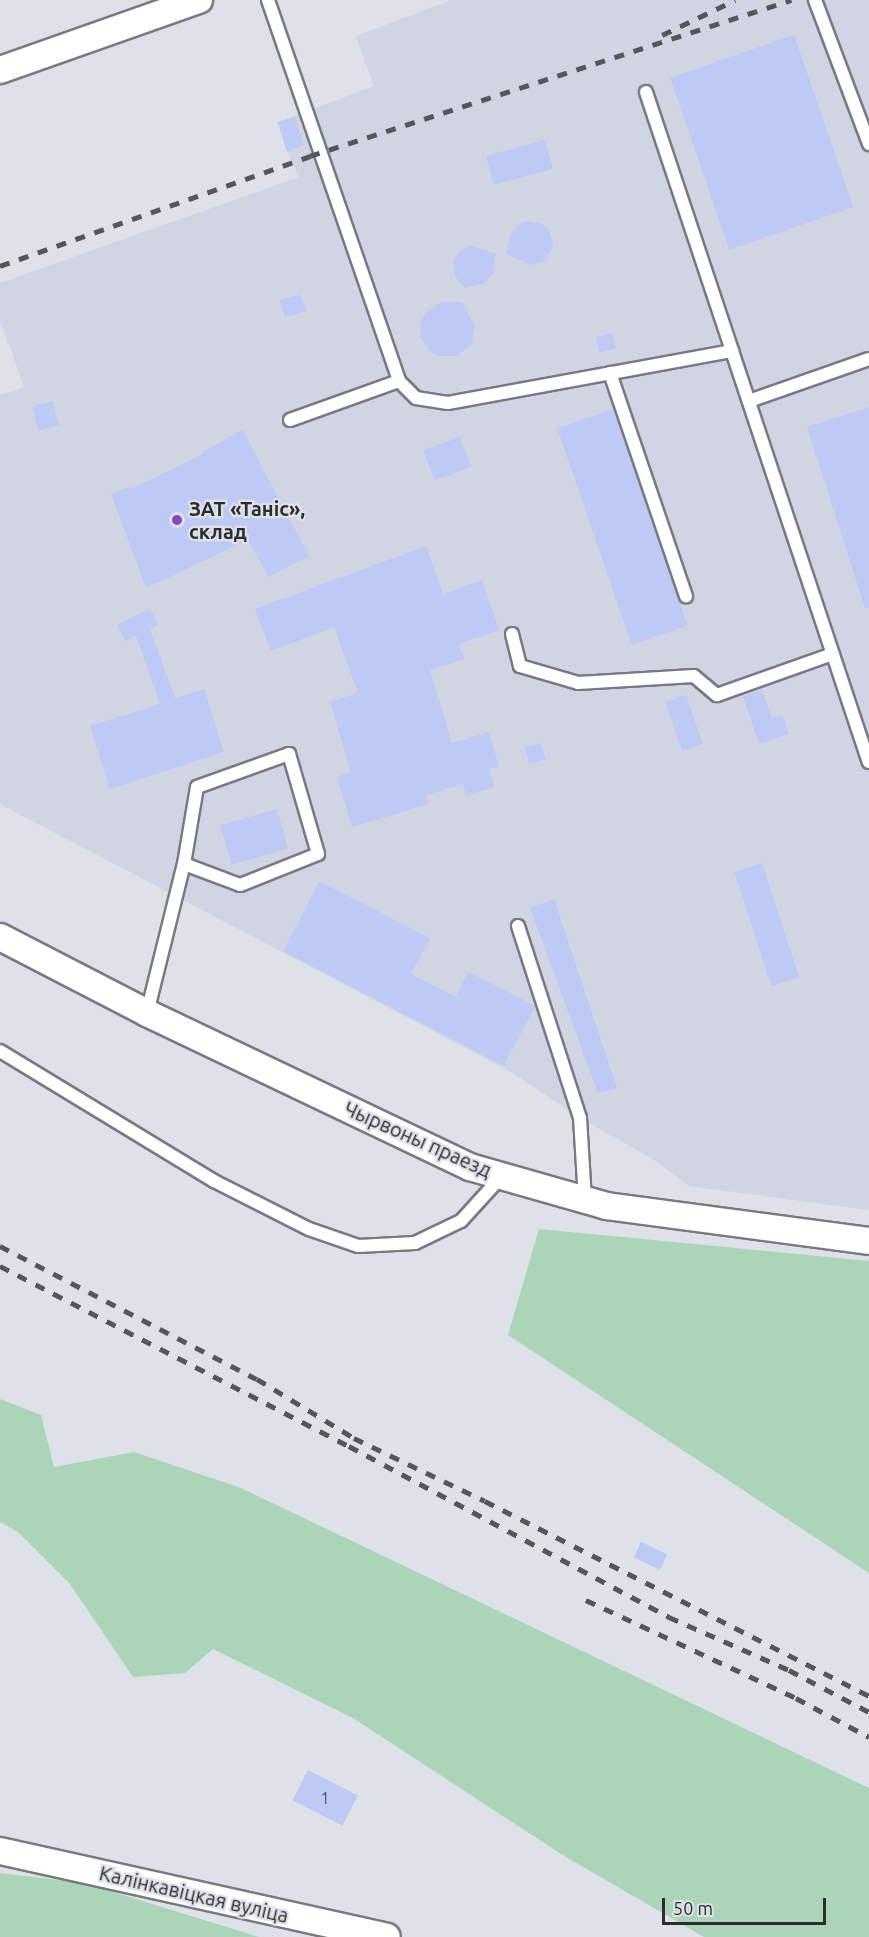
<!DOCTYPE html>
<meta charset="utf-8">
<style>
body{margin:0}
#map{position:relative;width:869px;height:1937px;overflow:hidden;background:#dee1e8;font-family:Ubuntu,sans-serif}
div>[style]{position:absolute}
.built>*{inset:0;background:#d0d4e3}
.green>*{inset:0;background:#abd4b8}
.building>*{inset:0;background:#becaf5;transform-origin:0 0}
.roads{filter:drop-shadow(2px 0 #787a81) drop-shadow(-2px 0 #787a81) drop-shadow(0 2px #787a81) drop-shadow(0 -2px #787a81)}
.lane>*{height:12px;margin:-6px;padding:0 6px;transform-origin:6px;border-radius:6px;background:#fff}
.street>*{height:26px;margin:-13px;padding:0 13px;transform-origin:13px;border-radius:13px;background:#fff}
.rail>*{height:4.5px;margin-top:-2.25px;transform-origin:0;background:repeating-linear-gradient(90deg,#54565a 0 10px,transparent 0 20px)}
.dots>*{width:16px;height:16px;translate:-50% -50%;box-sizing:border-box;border:3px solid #dee1e8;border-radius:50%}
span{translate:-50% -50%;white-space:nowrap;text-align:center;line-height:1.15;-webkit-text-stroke:4.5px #dee1e8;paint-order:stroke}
.number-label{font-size:16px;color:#505461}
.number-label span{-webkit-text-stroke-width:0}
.poi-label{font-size:20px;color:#2c2d30;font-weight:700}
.left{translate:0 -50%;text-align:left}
.street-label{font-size:20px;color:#2c2d30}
.scale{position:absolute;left:662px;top:1898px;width:164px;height:27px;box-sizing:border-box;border:3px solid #2c2d30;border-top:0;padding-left:8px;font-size:18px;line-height:21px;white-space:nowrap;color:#2c2d30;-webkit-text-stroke:4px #dee1e8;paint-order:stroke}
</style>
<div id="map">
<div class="built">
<i style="clip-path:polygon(451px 0,869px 0,869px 1210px,689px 1186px,653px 1159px,580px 1118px,511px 1072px,0 804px,0 395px,24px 387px,0 320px,0 283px,299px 177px,287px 151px,278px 122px,374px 86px,356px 36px)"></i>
</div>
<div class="green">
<i style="clip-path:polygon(539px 1229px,869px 1261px,869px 1573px,508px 1335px)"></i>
<i style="clip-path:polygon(0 1399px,41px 1415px,54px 1467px,134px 1452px,241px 1488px,869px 1788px,869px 1937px,704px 1937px,561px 1854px,353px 1718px,213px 1649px,185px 1673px,133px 1677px,70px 1584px,18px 1532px,0 1522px)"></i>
<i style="clip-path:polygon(0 1873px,84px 1883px,259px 1937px,0 1937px)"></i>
</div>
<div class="building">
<i style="left:794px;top:35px;width:182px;height:131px;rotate:71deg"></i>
<i style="left:295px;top:117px;width:30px;height:18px;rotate:73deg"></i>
<i style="left:545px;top:140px;width:30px;height:61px;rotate:75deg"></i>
<i style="clip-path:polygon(527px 221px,542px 224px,548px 228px,553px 242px,552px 249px,544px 261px,531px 265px,506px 254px,511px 234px,520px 223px)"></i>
<i style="clip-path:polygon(471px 245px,496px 254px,493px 273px,485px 283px,464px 288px,455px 276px,453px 263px,459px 251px)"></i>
<i style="left:301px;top:294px;width:18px;height:22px;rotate:74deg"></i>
<i style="clip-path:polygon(442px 302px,462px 302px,475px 327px,471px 345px,457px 356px,439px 356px,430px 352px,420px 337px,422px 319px,426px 312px)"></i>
<i style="left:612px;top:333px;width:16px;height:17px;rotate:76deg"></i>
<i style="left:52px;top:401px;width:25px;height:21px;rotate:74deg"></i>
<i style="clip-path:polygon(869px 407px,869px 608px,865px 608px,807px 427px)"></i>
<i style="left:613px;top:409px;width:229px;height:59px;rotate:71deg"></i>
<i style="clip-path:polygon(243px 430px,309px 556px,268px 577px,248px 540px,146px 588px,111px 494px,132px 486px,133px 488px,203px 454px,202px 452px)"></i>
<i style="left:460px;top:437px;width:32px;height:39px;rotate:70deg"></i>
<i style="clip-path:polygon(426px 546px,443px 594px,482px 580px,499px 630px,459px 644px,464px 659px,430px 670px,452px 743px,489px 732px,499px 767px,489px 769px,495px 787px,466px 795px,463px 784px,426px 795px,429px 804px,352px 827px,337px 777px,351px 772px,330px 702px,358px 693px,334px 627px,271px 651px,255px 609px)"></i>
<i style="clip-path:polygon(150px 608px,158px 625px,150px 629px,175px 698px,204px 689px,224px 752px,110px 789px,90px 726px,160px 704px,136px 636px,126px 641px,117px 625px)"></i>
<i style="clip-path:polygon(762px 690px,772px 719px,782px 715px,789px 734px,759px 744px,743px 696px)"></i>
<i style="left:686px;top:695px;width:52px;height:22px;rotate:71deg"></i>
<i style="left:541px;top:743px;width:17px;height:17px;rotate:73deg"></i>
<i style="left:277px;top:809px;width:41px;height:59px;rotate:74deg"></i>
<i style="left:762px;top:863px;width:120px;height:29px;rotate:72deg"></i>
<i style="clip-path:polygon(319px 881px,430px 938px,411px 974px,456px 997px,468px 972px,535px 1006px,504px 1066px,283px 951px)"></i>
<i style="clip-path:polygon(554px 899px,617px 1088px,598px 1093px,530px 908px)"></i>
<i style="left:641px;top:1542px;width:29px;height:17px;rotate:25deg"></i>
<i style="left:308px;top:1770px;width:56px;height:34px;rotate:27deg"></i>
</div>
<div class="roads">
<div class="lane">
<i style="left:268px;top:0;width:403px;rotate:71deg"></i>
<i style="left:399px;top:381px;width:24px;rotate:45deg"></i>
<i style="left:416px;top:398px;width:32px;rotate:9deg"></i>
<i style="left:448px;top:403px;width:289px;rotate:-10.4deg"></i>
<i style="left:732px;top:351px;width:433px;rotate:71.6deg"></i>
<i style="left:815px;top:0;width:154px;rotate:69.4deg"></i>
<i style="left:646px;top:92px;width:273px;rotate:71.6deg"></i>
<i style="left:610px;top:373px;width:236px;rotate:71.2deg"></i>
<i style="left:749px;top:401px;width:127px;rotate:-19.3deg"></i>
<i style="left:290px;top:420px;width:116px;rotate:-19.7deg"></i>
<i style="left:512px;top:634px;width:33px;rotate:76deg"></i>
<i style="left:520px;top:666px;width:60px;rotate:16.3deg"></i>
<i style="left:578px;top:683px;width:116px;rotate:-3.5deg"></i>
<i style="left:694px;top:676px;width:30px;rotate:40deg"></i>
<i style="left:717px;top:695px;width:123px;rotate:-19.5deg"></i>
<i style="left:518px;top:926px;width:202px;rotate:72.1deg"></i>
<i style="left:580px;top:1118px;width:82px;rotate:86.5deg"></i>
<i style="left:147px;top:1013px;width:154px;rotate:-76.1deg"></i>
<i style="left:184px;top:864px;width:78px;rotate:-80.4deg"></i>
<i style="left:197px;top:787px;width:98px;rotate:-19.7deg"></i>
<i style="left:289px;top:754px;width:104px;rotate:73.8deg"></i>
<i style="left:318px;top:854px;width:84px;rotate:158.3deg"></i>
<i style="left:240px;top:885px;width:60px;rotate:-159.4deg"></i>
<i style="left:0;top:1051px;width:250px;rotate:31.3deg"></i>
<i style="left:214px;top:1181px;width:106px;rotate:26.8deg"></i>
<i style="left:309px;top:1229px;width:52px;rotate:19.1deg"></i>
<i style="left:358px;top:1246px;width:57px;rotate:-3deg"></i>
<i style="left:415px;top:1243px;width:51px;rotate:-25.6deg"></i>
<i style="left:461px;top:1221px;width:61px;rotate:-47.7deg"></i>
</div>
<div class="street">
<i style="left:0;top:70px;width:211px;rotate:-19.4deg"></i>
<i style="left:0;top:937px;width:165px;rotate:27.3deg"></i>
<i style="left:147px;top:1013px;width:358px;rotate:25.5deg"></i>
<i style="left:470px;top:1167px;width:142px;rotate:15.9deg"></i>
<i style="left:607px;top:1206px;width:264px;rotate:7.6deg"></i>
<i style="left:0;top:1851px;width:396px;rotate:12.5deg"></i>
</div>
</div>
<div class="rail">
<i style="left:662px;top:35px;width:81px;rotate:-25.6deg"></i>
<i style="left:0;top:266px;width:329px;rotate:-19.5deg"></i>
<i style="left:310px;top:156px;width:506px;rotate:-17.97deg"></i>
<i style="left:0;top:1246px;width:289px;rotate:27.4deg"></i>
<i style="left:257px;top:1379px;width:114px;rotate:31.3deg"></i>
<i style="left:354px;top:1438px;width:145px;rotate:25.7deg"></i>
<i style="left:485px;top:1501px;width:431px;rotate:26.9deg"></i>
<i style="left:0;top:1266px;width:393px;rotate:27.3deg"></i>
<i style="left:349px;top:1446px;width:363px;rotate:28.1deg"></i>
<i style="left:669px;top:1617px;width:131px;rotate:23.8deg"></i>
<i style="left:789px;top:1670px;width:90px;rotate:27.7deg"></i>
<i style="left:586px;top:1600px;width:232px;rotate:25deg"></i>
<i style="left:796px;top:1698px;width:83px;rotate:28.1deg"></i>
</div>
<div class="dots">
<i style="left:177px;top:520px;background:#8945b9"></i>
</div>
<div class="number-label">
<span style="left:325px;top:1798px">1</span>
</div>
<div class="poi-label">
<span class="left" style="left:189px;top:520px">ЗАТ «Таніс»,<br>склад</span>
</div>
<div class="street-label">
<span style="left:418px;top:1139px;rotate:24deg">Чырвоны праезд</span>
<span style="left:194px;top:1894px;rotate:13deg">Калінкавіцкая вуліца</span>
</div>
<div class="scale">50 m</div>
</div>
